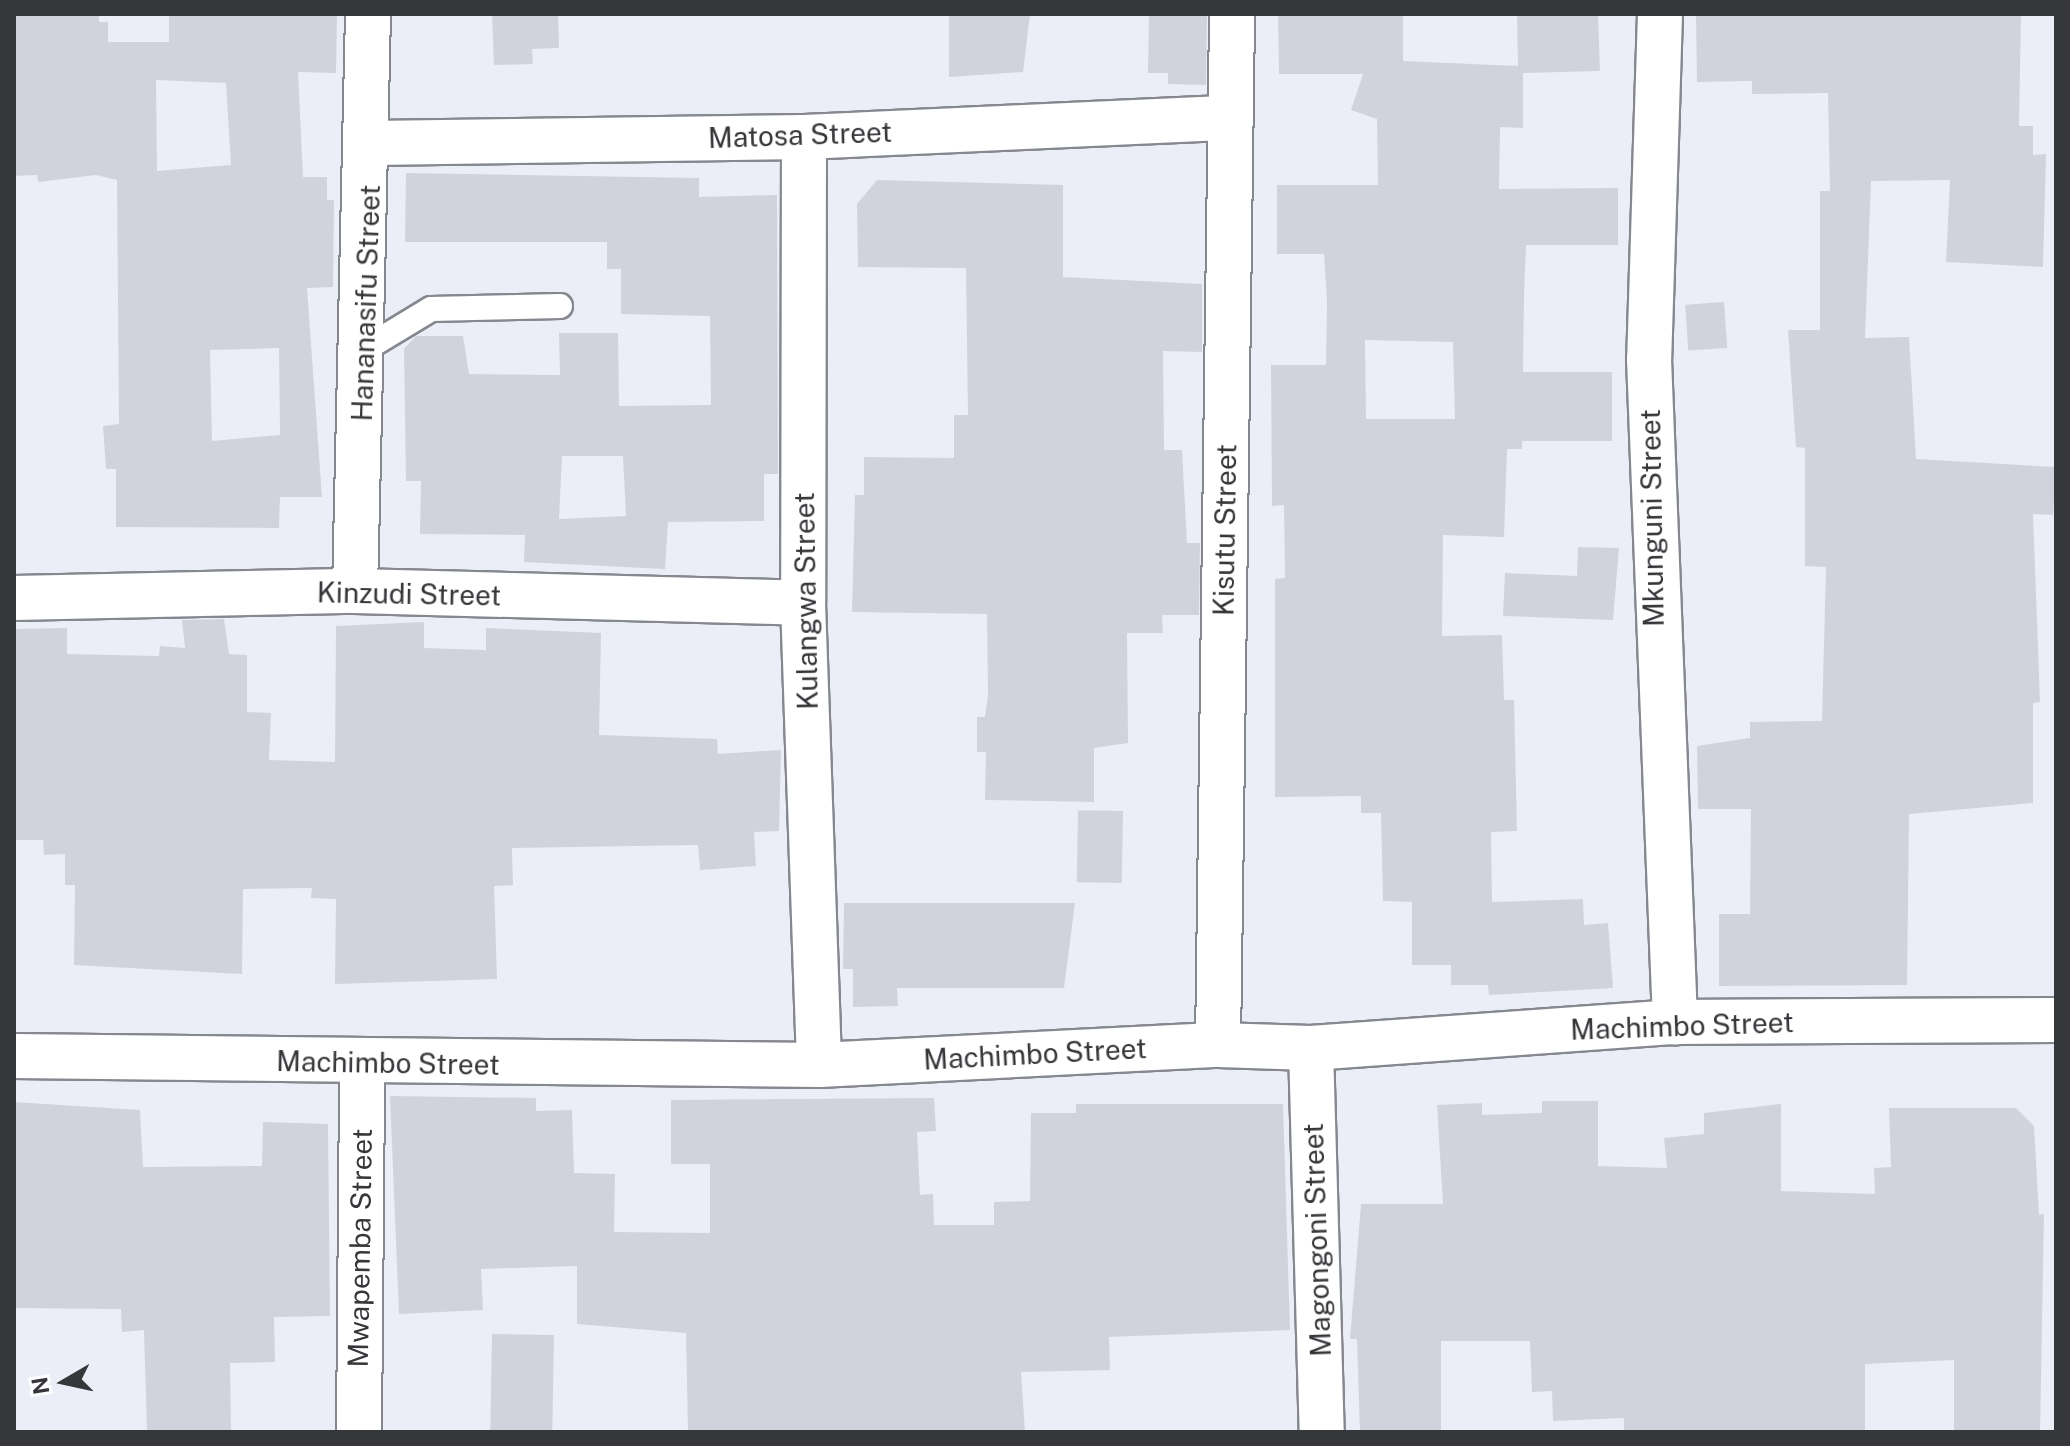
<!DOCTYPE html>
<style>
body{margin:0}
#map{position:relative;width:2070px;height:1446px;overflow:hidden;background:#eceef7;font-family:"Public Sans",sans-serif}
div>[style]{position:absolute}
.building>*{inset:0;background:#d1d3dc;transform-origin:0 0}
.roads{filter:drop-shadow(2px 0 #868890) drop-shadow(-2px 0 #868890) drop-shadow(0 2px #868890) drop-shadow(0 -2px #868890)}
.lane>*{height:24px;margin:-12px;padding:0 12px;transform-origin:12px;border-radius:12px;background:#fff}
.street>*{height:44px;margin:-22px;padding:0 22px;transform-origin:22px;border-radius:22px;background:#fff}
span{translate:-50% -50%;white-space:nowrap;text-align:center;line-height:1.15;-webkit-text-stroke:6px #fff;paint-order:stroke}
.street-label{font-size:28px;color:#36373a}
.frame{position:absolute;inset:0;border:16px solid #36373a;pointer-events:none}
.north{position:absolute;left:24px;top:1342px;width:80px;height:80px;-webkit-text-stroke:6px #fff;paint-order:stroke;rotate:261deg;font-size:22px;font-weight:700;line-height:32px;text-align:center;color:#36373a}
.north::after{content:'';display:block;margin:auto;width:28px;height:36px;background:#36373a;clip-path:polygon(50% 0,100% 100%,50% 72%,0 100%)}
</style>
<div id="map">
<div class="building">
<i style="clip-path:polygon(evenodd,14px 14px,99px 14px,99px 22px,108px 22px,108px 42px,169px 42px,169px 14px,337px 14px,336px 73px,298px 72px,303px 177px,327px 177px,327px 200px,334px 200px,333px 287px,307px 288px,322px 497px,280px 497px,279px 528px,116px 527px,116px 469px,106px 469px,103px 426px,119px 424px,117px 180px,96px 175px,38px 182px,37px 175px,14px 176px,14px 14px,156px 80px,226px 83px,231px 165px,157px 171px,156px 80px,14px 14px,279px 348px,280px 435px,212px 441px,210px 350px,279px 348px)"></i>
<i style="clip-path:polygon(492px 14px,558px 14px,559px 48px,532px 49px,533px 64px,494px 65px)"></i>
<i style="clip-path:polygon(949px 14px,1030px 14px,1023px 72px,949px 77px)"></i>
<i style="clip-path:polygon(1149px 14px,1207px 14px,1206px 85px,1168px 84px,1168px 73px,1148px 73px)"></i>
<i style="clip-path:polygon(evenodd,1278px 14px,1403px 14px,1403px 61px,1518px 66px,1517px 14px,1598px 14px,1600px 71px,1523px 73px,1523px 128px,1500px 127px,1499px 189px,1618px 188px,1618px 245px,1526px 245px,1524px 296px,1523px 372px,1612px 372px,1612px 441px,1522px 441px,1522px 449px,1507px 449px,1504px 537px,1443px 535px,1442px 636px,1502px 635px,1504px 700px,1514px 700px,1517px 831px,1491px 832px,1492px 902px,1583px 899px,1584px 925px,1608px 923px,1613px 988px,1489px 995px,1488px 985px,1451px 985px,1451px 965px,1412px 965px,1412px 902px,1383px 901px,1381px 813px,1361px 813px,1361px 796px,1275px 797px,1275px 579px,1285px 578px,1284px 505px,1272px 506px,1271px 365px,1326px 365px,1327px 302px,1324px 254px,1277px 254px,1277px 185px,1378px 185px,1377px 119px,1351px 110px,1363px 74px,1279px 74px,1278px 14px,1365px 340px,1453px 342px,1455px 419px,1366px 419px,1365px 340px)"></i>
<i style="clip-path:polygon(1696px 14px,2021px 14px,2019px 126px,2033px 126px,2033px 155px,2046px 154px,2043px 267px,1946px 262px,1950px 180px,1871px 181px,1865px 338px,1909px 337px,1916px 459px,2056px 467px,2053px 515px,2033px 514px,2040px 702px,2033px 703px,2033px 803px,1909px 814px,1907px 985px,1719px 986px,1719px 914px,1750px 914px,1751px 809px,1698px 809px,1697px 746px,1750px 738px,1750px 722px,1822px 721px,1826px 567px,1805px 566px,1805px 448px,1796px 447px,1788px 330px,1820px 330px,1820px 191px,1830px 191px,1828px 93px,1752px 94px,1752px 81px,1697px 82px)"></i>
<i style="clip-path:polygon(evenodd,406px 173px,699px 178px,699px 197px,777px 195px,778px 474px,764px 474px,764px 521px,668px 522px,665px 569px,524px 562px,525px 535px,420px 534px,421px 481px,406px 481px,404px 349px,416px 336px,463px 336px,469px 374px,560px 375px,559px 333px,618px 333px,619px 406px,711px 405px,710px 316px,621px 314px,621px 269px,607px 269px,607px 242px,405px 242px,406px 173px,562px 456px,623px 456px,626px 516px,559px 519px,562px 456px)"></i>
<i style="clip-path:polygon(877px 180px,1063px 185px,1063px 277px,1202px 284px,1202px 352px,1163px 351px,1164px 450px,1182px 450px,1187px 543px,1200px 543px,1199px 615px,1162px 615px,1163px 633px,1127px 633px,1128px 743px,1094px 748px,1094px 802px,985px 800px,986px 752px,977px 752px,977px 717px,985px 717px,988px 695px,987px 614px,852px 612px,855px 495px,864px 495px,864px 457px,954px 458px,954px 415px,968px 415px,966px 268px,858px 267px,857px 204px)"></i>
<i style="left:1724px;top:302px;width:46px;height:39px;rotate:86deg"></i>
<i style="clip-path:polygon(1578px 547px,1619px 548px,1613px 620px,1503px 616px,1505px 573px,1577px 576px)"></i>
<i style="clip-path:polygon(224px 619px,229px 654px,247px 655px,247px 712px,271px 713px,269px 760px,335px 762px,336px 626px,424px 622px,424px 648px,486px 650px,486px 628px,601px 633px,599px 735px,717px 739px,718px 754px,781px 750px,779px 831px,754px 832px,756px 866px,700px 870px,698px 845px,512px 848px,513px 885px,494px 886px,497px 979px,335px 984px,336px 899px,311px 898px,312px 888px,243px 889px,242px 974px,74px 965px,75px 885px,65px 885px,65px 854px,44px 855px,43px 840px,14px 840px,14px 629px,67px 628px,67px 654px,159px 656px,160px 646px,185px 648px,182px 620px)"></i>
<i style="left:1123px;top:811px;width:72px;height:45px;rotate:91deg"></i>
<i style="clip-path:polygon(844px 903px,1075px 903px,1064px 988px,897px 988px,898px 1006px,853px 1007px,853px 969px,843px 969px)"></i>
<i style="clip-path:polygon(390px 1096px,536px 1098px,536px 1111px,572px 1110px,574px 1173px,615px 1174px,614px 1232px,710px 1233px,710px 1164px,671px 1164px,671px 1100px,934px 1098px,936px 1131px,917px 1132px,920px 1195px,933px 1194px,934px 1225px,994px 1225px,994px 1202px,1030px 1201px,1031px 1113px,1076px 1113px,1076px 1104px,1283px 1104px,1290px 1330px,1109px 1337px,1110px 1370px,1021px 1372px,1025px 1432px,688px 1432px,686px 1333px,577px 1324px,577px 1266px,481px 1269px,483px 1310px,399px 1314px)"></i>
<i style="clip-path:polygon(1542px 1101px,1598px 1101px,1598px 1166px,1667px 1168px,1664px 1138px,1704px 1134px,1704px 1113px,1781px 1104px,1781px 1191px,1875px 1194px,1874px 1168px,1891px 1167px,1889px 1108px,2016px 1108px,2034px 1126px,2039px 1215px,2044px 1214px,2040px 1432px,1954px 1432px,1954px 1360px,1865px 1364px,1865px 1432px,1624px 1432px,1624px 1418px,1553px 1421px,1552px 1391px,1532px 1392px,1530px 1341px,1441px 1341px,1441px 1432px,1360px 1432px,1357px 1339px,1350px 1339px,1361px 1204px,1443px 1204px,1437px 1105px,1482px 1103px,1482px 1115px,1542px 1113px)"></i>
<i style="clip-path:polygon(14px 1102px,140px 1110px,143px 1167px,262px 1166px,263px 1122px,328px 1124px,330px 1316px,274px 1317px,275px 1362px,230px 1363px,231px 1432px,147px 1431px,144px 1330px,122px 1332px,121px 1309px,14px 1308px)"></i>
<i style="left:492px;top:1334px;width:62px;height:98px;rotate:1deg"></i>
</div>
<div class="roads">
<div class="lane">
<i style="left:365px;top:349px;width:77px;rotate:-31.2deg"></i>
<i style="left:431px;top:309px;width:129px;rotate:-1.3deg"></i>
</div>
<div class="street">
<i style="left:1660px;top:14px;width:345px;rotate:91.8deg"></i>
<i style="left:1649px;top:359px;width:664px;rotate:87.75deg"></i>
<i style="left:804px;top:137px;width:466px;rotate:90.1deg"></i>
<i style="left:803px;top:603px;width:462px;rotate:88deg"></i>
<i style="left:371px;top:143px;width:433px;rotate:-0.8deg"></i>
<i style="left:804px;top:137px;width:425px;rotate:-2.6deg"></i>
<i style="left:355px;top:591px;width:577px;rotate:-88.71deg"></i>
<i style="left:14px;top:598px;width:341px;rotate:-1.2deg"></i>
<i style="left:355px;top:591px;width:448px;rotate:1.5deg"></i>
<i style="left:1218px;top:1045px;width:1031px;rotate:-89.22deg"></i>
<i style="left:1311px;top:1048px;width:384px;rotate:88.4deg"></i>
<i style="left:14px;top:1056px;width:805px;rotate:0.64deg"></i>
<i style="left:819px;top:1065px;width:400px;rotate:-2.9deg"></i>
<i style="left:1218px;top:1045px;width:93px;rotate:1.8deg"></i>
<i style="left:1311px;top:1048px;width:365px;rotate:-4.1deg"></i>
<i style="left:1675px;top:1022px;width:381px;rotate:-0.3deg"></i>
<i style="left:359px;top:1432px;width:368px;rotate:-89.5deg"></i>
</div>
</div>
<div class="street-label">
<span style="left:800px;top:135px;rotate:-2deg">Matosa Street</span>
<span style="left:366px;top:303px;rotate:-88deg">Hananasifu Street</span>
<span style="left:1652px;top:518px;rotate:-91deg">Mkunguni Street</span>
<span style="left:1225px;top:530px;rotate:-89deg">Kisutu Street</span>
<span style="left:409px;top:594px;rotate:1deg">Kinzudi Street</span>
<span style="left:806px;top:601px;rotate:-91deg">Kulangwa Street</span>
<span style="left:1682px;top:1026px;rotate:-2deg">Machimbo Street</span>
<span style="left:1035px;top:1054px;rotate:-3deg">Machimbo Street</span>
<span style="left:388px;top:1063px;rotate:1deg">Machimbo Street</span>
<span style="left:1317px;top:1240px;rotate:-92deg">Magongoni Street</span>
<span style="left:360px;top:1248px;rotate:-89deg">Mwapemba Street</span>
</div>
<div class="frame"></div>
<div class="north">N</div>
</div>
